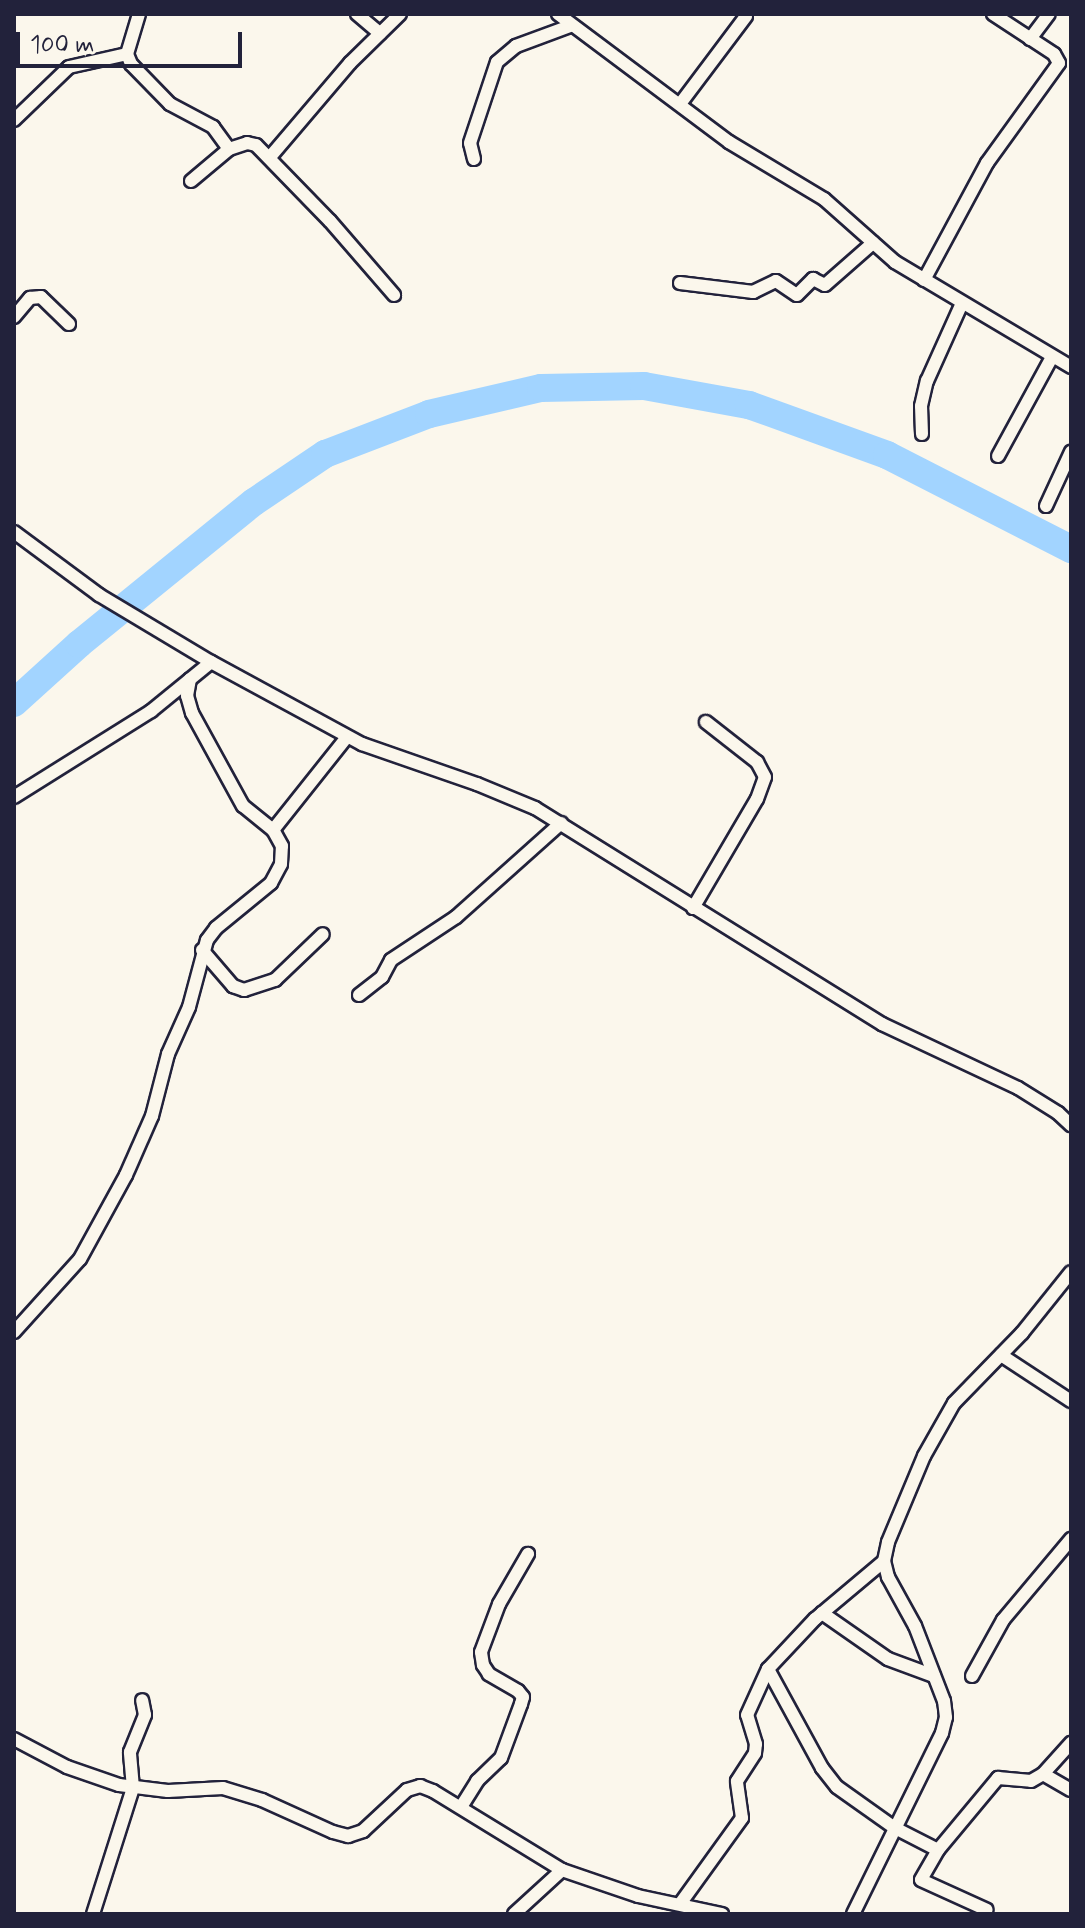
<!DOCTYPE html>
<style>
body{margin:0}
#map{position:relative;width:1085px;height:1928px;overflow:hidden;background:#fbf7ec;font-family:Mynerve,sans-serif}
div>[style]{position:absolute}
.river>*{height:28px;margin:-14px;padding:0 14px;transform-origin:14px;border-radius:14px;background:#a2d4ff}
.roads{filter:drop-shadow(2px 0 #22223b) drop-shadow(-2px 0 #22223b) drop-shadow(0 2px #22223b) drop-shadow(0 -2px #22223b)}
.minor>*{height:12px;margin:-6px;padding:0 6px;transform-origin:6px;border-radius:6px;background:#fbf7ec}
span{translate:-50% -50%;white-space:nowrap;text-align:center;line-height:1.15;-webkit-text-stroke:7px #fbf7ec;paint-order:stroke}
.frame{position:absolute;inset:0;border:16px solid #22223b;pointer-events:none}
.scale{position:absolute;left:16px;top:32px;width:226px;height:36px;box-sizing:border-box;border:4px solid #22223b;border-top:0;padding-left:10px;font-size:24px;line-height:28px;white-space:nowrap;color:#22223b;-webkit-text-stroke:6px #fbf7ec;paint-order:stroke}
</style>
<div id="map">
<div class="river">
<i style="left:14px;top:703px;width:88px;rotate:-42.2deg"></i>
<i style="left:79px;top:644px;width:225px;rotate:-39.1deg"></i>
<i style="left:254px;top:502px;width:86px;rotate:-34.1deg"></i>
<i style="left:325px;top:454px;width:111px;rotate:-21deg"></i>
<i style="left:429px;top:414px;width:115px;rotate:-13.1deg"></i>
<i style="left:541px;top:388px;width:103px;rotate:-1.1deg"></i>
<i style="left:644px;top:386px;width:107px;rotate:10.3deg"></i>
<i style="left:749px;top:405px;width:147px;rotate:19.9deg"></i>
<i style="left:887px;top:455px;width:207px;rotate:27.1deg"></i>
</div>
<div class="roads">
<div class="minor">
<i style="left:139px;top:14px;width:42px;rotate:106.7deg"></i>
<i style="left:127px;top:54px;width:11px;rotate:68deg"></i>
<i style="left:131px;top:64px;width:56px;rotate:45.7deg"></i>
<i style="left:170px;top:104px;width:49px;rotate:28.1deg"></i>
<i style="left:213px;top:127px;width:27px;rotate:54deg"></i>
<i style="left:357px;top:14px;width:30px;rotate:40deg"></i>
<i style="left:558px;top:14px;width:214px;rotate:36.8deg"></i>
<i style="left:729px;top:142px;width:111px;rotate:31deg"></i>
<i style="left:824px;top:199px;width:95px;rotate:41.6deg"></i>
<i style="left:895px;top:262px;width:205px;rotate:30.8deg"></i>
<i style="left:1030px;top:39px;width:31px;rotate:-53deg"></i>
<i style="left:680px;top:104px;width:110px;rotate:-53.1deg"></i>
<i style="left:14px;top:120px;width:76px;rotate:-43.9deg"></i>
<i style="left:69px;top:67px;width:59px;rotate:-12.6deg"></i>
<i style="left:270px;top:157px;width:123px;rotate:-49.6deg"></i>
<i style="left:350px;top:63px;width:70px;rotate:-44.4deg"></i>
<i style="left:474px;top:159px;width:16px;rotate:-104deg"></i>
<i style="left:470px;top:143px;width:85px;rotate:-71.6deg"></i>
<i style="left:497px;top:62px;width:25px;rotate:-40deg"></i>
<i style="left:516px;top:46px;width:58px;rotate:-20.3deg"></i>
<i style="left:191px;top:181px;width:50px;rotate:-40.1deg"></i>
<i style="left:229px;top:149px;width:19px;rotate:-18deg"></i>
<i style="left:247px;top:143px;width:9px;rotate:13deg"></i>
<i style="left:256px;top:145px;width:106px;rotate:45.8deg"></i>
<i style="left:330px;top:221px;width:98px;rotate:49.1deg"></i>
<i style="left:924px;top:280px;width:133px;rotate:-61.7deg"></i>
<i style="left:987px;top:163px;width:123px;rotate:-54.2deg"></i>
<i style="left:1059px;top:63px;width:10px;rotate:-119deg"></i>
<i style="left:1054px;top:54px;width:73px;rotate:-146.7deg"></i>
<i style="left:680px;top:283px;width:74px;rotate:7deg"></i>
<i style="left:753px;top:292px;width:25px;rotate:-26deg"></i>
<i style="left:776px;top:281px;width:25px;rotate:34deg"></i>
<i style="left:797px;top:295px;width:23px;rotate:-45deg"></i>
<i style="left:813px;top:279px;width:13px;rotate:27deg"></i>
<i style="left:825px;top:285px;width:64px;rotate:-41.2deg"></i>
<i style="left:14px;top:317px;width:25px;rotate:-50deg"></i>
<i style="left:30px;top:298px;width:11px;rotate:-5deg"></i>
<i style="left:41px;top:297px;width:39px;rotate:44deg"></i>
<i style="left:922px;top:434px;width:28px;rotate:-92deg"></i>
<i style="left:921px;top:406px;width:26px;rotate:-77deg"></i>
<i style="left:927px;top:381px;width:85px;rotate:-65.8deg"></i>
<i style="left:998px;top:456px;width:113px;rotate:-61.4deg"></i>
<i style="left:1046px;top:506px;width:60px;rotate:-65.2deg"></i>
<i style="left:14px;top:532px;width:106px;rotate:36.5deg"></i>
<i style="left:99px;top:595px;width:131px;rotate:30.9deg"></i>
<i style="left:211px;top:662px;width:172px;rotate:28.5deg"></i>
<i style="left:362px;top:744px;width:122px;rotate:19.2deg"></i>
<i style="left:477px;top:784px;width:63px;rotate:22.5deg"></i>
<i style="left:535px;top:808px;width:409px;rotate:31.9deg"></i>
<i style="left:882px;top:1024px;width:150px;rotate:25.2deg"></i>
<i style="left:1018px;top:1088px;width:47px;rotate:32deg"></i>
<i style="left:1058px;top:1113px;width:18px;rotate:43deg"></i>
<i style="left:14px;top:797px;width:162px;rotate:-32.1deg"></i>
<i style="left:151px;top:711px;width:77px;rotate:-39.2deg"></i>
<i style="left:273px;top:830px;width:119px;rotate:-51.5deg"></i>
<i style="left:693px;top:908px;width:126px;rotate:-59.6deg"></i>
<i style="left:757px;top:799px;width:23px;rotate:-70deg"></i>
<i style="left:765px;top:777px;width:17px;rotate:-118deg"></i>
<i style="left:757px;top:762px;width:65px;rotate:-141.9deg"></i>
<i style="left:202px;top:950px;width:48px;rotate:49.3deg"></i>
<i style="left:233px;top:986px;width:12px;rotate:20deg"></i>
<i style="left:244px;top:990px;width:33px;rotate:-18deg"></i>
<i style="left:275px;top:980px;width:66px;rotate:-43.8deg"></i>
<i style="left:359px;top:995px;width:29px;rotate:-38deg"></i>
<i style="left:382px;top:977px;width:19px;rotate:-62deg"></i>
<i style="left:391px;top:960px;width:78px;rotate:-33.5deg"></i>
<i style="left:456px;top:917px;width:141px;rotate:-41.8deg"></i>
<i style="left:14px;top:1332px;width:98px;rotate:-47.9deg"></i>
<i style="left:80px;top:1259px;width:96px;rotate:-61.3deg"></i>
<i style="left:126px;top:1175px;width:64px;rotate:-66.2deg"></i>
<i style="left:152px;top:1116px;width:64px;rotate:-75.5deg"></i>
<i style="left:168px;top:1054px;width:51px;rotate:-65.9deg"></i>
<i style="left:189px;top:1007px;width:69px;rotate:-75deg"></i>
<i style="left:207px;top:940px;width:15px;rotate:-53deg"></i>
<i style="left:216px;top:928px;width:71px;rotate:-39.3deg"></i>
<i style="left:271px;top:883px;width:21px;rotate:-62deg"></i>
<i style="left:281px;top:864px;width:18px;rotate:-87deg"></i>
<i style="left:282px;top:846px;width:18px;rotate:-119deg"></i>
<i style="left:273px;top:830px;width:38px;rotate:-141deg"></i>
<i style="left:243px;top:806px;width:106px;rotate:-118.7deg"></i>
<i style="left:192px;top:713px;width:18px;rotate:-106deg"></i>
<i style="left:187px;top:696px;width:17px;rotate:-80deg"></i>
<i style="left:1001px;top:1355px;width:84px;rotate:33.3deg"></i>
<i style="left:822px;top:1613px;width:80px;rotate:34.9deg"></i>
<i style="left:888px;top:1659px;width:49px;rotate:20.3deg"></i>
<i style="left:768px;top:1669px;width:113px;rotate:61.4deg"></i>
<i style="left:822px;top:1768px;width:24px;rotate:52deg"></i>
<i style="left:837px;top:1787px;width:71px;rotate:35.3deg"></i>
<i style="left:895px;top:1828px;width:48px;rotate:27.1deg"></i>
<i style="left:938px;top:1850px;width:94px;rotate:-50.2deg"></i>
<i style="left:998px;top:1778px;width:33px;rotate:5deg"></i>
<i style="left:1031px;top:1781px;width:14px;rotate:-30deg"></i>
<i style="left:1043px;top:1774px;width:42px;rotate:-47.9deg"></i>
<i style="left:972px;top:1676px;width:64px;rotate:-61deg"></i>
<i style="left:1003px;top:1620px;width:106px;rotate:-50deg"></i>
<i style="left:14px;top:1739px;width:60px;rotate:27.8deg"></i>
<i style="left:67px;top:1767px;width:55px;rotate:19.1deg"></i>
<i style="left:119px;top:1785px;width:49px;rotate:7deg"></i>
<i style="left:168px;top:1791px;width:55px;rotate:-3.1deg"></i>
<i style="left:223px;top:1788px;width:41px;rotate:17.1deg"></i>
<i style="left:262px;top:1800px;width:78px;rotate:24.3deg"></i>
<i style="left:333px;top:1832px;width:16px;rotate:15deg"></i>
<i style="left:348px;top:1836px;width:16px;rotate:-18deg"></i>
<i style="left:363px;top:1831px;width:60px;rotate:-43deg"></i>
<i style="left:407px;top:1790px;width:14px;rotate:-17deg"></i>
<i style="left:420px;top:1786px;width:14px;rotate:21deg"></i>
<i style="left:433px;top:1791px;width:151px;rotate:31.5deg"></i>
<i style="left:562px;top:1870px;width:80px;rotate:18.9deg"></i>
<i style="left:638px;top:1896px;width:86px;rotate:12.1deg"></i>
<i style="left:1043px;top:1774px;width:32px;rotate:30deg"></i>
<i style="left:461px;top:1807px;width:31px;rotate:-58deg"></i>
<i style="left:477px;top:1781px;width:33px;rotate:-44deg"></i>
<i style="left:501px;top:1758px;width:58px;rotate:-69.7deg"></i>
<i style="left:521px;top:1704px;width:7px;rotate:-74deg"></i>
<i style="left:523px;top:1697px;width:8px;rotate:-130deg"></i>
<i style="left:518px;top:1691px;width:34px;rotate:-150deg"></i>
<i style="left:489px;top:1674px;width:11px;rotate:-124deg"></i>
<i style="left:483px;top:1665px;width:13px;rotate:-99deg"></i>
<i style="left:481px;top:1652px;width:51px;rotate:-69.4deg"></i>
<i style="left:499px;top:1604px;width:58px;rotate:-59.9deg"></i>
<i style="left:938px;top:1850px;width:34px;rotate:120deg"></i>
<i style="left:921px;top:1880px;width:72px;rotate:24.4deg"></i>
<i style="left:680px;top:1904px;width:106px;rotate:-54.2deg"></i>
<i style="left:742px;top:1818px;width:37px;rotate:-98deg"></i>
<i style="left:737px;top:1781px;width:33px;rotate:-57deg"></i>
<i style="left:755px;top:1753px;width:9px;rotate:-84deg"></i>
<i style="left:756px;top:1744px;width:30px;rotate:-107deg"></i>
<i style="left:747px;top:1715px;width:51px;rotate:-65.5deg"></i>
<i style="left:768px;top:1669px;width:69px;rotate:-46.8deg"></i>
<i style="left:815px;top:1619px;width:90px;rotate:-40deg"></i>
<i style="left:93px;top:1914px;width:132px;rotate:-72.4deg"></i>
<i style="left:133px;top:1788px;width:36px;rotate:-95deg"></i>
<i style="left:130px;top:1752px;width:40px;rotate:-68deg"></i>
<i style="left:145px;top:1715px;width:15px;rotate:-101deg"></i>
<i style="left:514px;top:1914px;width:65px;rotate:-42.5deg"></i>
<i style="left:853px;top:1914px;width:202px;rotate:-63.8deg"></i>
<i style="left:942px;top:1733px;width:16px;rotate:-76deg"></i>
<i style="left:946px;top:1717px;width:16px;rotate:-97deg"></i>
<i style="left:944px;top:1701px;width:80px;rotate:-111.1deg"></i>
<i style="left:915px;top:1626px;width:56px;rotate:-118.9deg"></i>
<i style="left:888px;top:1577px;width:16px;rotate:-104deg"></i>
<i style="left:884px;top:1561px;width:19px;rotate:-78deg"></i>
<i style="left:888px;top:1542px;width:93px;rotate:-67.3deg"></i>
<i style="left:924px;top:1456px;width:61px;rotate:-60.5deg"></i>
<i style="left:954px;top:1403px;width:98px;rotate:-45.8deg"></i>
<i style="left:1022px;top:1333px;width:78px;rotate:-51.2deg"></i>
</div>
</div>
<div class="frame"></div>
<div class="scale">100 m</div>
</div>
